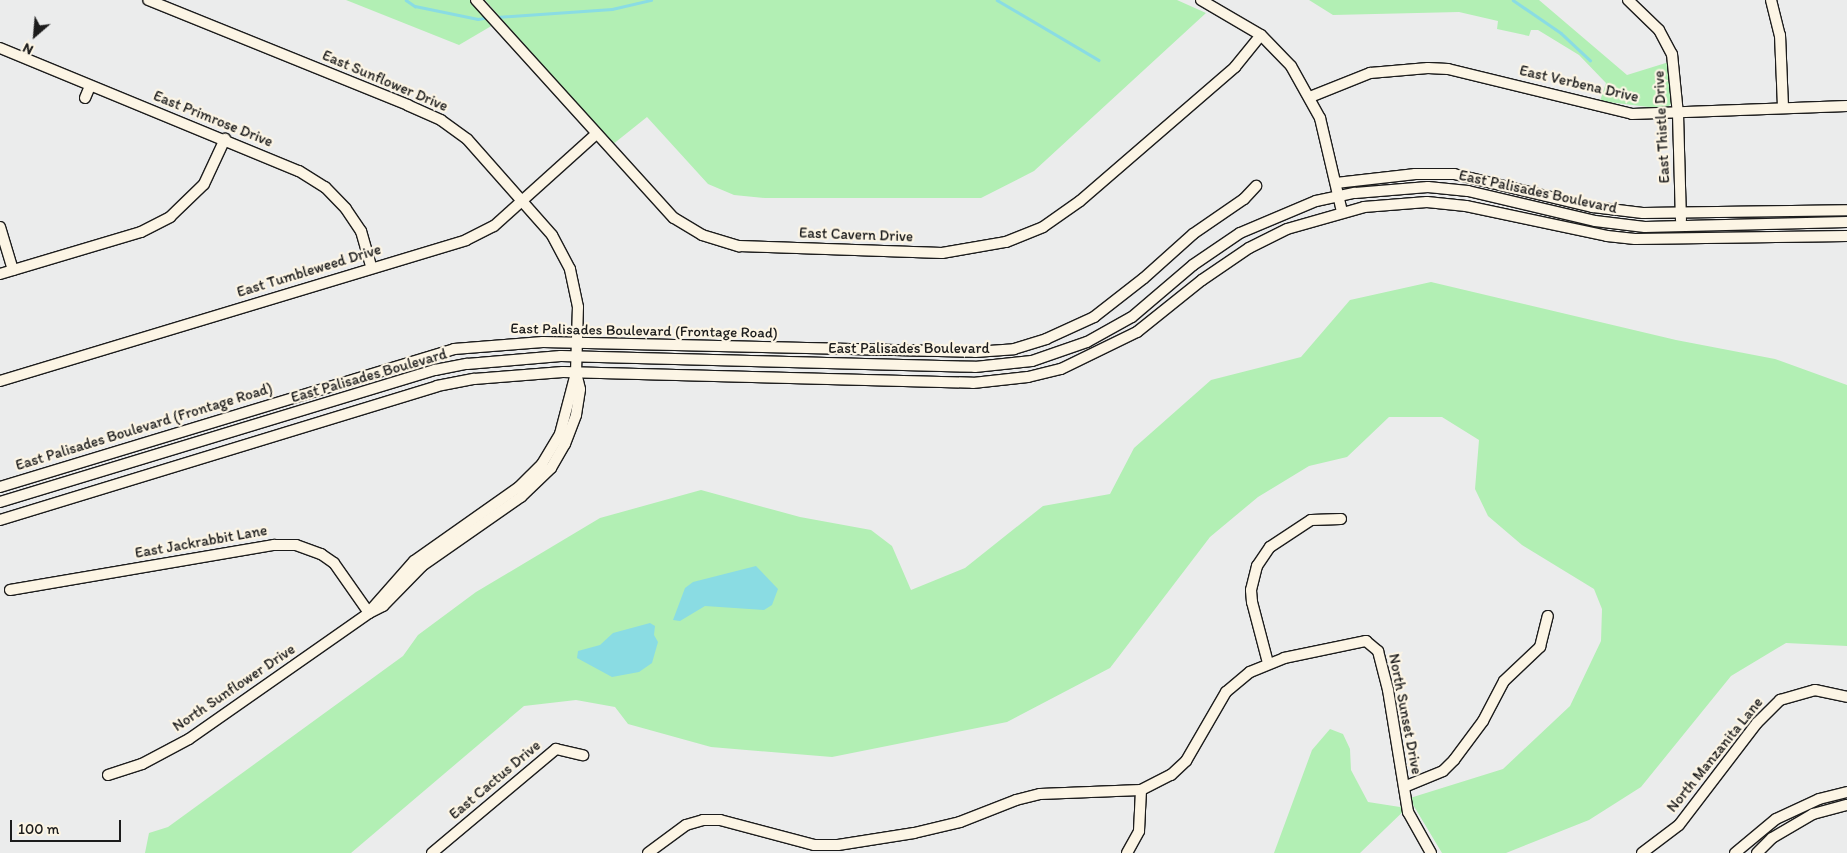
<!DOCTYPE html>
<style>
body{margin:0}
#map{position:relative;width:1847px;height:853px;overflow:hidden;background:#ebecec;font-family:Itim,sans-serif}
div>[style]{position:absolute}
.green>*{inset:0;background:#b2efb4}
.water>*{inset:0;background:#8adce3}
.stream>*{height:2.5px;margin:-1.25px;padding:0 1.25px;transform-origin:1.25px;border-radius:1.25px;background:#8adce3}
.roads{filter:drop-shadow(1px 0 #1c1c1c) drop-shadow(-1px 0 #1c1c1c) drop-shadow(0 1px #1c1c1c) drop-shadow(0 -1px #1c1c1c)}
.minor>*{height:10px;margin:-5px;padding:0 5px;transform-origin:5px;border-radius:5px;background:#fcf5e5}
span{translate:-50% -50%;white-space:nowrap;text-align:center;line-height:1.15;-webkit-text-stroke:4.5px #fcf5e5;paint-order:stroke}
.street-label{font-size:15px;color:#1c1c1c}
.north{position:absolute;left:10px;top:10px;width:50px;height:50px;-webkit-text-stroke:4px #fcf5e5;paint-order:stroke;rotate:207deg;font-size:14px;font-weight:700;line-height:20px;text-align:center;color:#1c1c1c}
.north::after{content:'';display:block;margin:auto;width:18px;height:22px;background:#1c1c1c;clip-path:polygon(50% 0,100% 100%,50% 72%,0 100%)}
.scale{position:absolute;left:10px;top:820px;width:111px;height:22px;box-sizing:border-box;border:2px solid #1c1c1c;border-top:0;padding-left:6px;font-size:15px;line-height:18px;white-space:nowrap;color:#1c1c1c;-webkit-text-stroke:4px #fcf5e5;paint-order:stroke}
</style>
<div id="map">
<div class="green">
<i style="clip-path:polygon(346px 0,470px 0,493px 25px,459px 45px)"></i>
<i style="clip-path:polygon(485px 0,1177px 0,1206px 13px,1034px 171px,981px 198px,765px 198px,734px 195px,708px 184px,647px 117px,612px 145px)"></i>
<i style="clip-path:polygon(1309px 0,1539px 0,1627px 75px,1669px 62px,1671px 104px,1665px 109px,1600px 101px,1606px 83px,1579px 55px,1538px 30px,1531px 30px,1529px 36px,1497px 29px,1498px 21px,1459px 12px,1333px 15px)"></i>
<i style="clip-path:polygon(1431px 282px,1676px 340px,1775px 359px,1847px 385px,1847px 646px,1786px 643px,1731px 676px,1641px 787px,1589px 820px,1506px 853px,1442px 853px,1412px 803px,1360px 853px,1274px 853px,1312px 750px,1330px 729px,1343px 734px,1350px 749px,1351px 770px,1368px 802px,1400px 807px,1410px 798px,1503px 769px,1570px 706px,1601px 641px,1602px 609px,1594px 589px,1522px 545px,1488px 516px,1475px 489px,1479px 440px,1442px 417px,1389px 417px,1347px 457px,1309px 466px,1258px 497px,1210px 537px,1110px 668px,1007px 722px,832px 757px,711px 747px,628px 724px,615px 707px,576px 700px,524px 706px,351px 853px,145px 853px,149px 833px,168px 827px,403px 656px,418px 635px,476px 592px,600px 518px,701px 490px,800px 517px,871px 530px,892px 546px,911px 590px,965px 568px,1043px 506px,1110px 494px,1134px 448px,1211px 380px,1301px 357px,1350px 300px)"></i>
</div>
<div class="water">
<i style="clip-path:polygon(756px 566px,778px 589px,772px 605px,764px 610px,705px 606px,680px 621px,673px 620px,685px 588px,693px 582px)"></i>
<i style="clip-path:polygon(650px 623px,655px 626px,654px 635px,658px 642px,652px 663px,639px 672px,612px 677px,577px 658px,578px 651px,600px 645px,613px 633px)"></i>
</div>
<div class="stream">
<i style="left:406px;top:0;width:11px;rotate:34deg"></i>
<i style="left:415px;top:6px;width:64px;rotate:11.7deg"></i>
<i style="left:478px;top:19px;width:11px;rotate:-10deg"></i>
<i style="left:997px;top:0;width:118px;rotate:30.5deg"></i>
<i style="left:1513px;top:0;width:58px;rotate:34.5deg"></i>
<i style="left:1561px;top:33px;width:40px;rotate:43deg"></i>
<i style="left:497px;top:17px;width:115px;rotate:-4deg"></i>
<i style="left:612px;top:9px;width:40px;rotate:-13deg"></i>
</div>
<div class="roads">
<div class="minor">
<i style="left:476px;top:0;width:294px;rotate:47.8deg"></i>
<i style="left:674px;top:218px;width:33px;rotate:31deg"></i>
<i style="left:702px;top:235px;width:39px;rotate:17deg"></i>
<i style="left:739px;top:246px;width:203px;rotate:2deg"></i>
<i style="left:942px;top:253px;width:65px;rotate:-9.8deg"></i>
<i style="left:1006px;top:242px;width:40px;rotate:-22deg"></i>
<i style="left:1043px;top:227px;width:45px;rotate:-35.1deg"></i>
<i style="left:1080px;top:201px;width:205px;rotate:-40.8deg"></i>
<i style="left:1235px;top:67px;width:41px;rotate:-50.9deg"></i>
<i style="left:1201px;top:0;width:69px;rotate:30.3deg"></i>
<i style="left:1261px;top:35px;width:43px;rotate:45.9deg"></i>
<i style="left:1291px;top:66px;width:60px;rotate:60.9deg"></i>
<i style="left:1320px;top:118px;width:97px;rotate:76.8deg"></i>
<i style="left:1628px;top:0;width:43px;rotate:44.1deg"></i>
<i style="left:1659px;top:30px;width:27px;rotate:62deg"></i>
<i style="left:1672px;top:54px;width:60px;rotate:84.3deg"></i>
<i style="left:1678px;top:114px;width:106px;rotate:88.4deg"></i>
<i style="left:1771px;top:0;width:36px;rotate:76deg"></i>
<i style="left:1780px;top:35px;width:73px;rotate:87.6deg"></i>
<i style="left:0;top:48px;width:323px;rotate:22.4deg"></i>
<i style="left:299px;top:171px;width:31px;rotate:32deg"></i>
<i style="left:325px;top:187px;width:30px;rotate:46deg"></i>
<i style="left:346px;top:209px;width:27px;rotate:56deg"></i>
<i style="left:361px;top:231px;width:37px;rotate:74deg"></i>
<i style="left:1310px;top:97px;width:65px;rotate:-21.8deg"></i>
<i style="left:1370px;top:73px;width:58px;rotate:-4.9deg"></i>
<i style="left:1428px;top:68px;width:20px;rotate:3deg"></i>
<i style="left:1448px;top:69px;width:189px;rotate:13.7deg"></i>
<i style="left:1632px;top:114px;width:215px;rotate:-2.1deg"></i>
<i style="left:85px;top:98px;width:13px;rotate:-67deg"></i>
<i style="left:1336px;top:183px;width:80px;rotate:-6.5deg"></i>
<i style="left:1415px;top:174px;width:39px"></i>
<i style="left:1454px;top:174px;width:143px;rotate:13.4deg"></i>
<i style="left:1593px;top:207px;width:50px;rotate:6.8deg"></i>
<i style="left:1643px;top:213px;width:204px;rotate:-0.8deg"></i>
<i style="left:0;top:227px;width:45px;rotate:73.2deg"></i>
<i style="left:0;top:274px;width:147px;rotate:-16.6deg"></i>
<i style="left:141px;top:232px;width:33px;rotate:-27deg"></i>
<i style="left:170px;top:217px;width:47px;rotate:-44.1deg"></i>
<i style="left:204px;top:184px;width:50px;rotate:-65deg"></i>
<i style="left:0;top:381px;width:487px;rotate:-16.8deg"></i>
<i style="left:466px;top:240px;width:31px;rotate:-27deg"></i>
<i style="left:494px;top:226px;width:137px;rotate:-42deg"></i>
<i style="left:0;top:487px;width:475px;rotate:-16.9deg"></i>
<i style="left:454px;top:349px;width:89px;rotate:-4.5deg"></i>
<i style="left:543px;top:342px;width:432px;rotate:1.3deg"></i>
<i style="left:975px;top:352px;width:39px;rotate:-4deg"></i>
<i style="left:1014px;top:349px;width:34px;rotate:-17deg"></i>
<i style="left:1046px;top:339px;width:53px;rotate:-24.6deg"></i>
<i style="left:1094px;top:317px;width:63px;rotate:-38deg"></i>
<i style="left:1144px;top:278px;width:66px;rotate:-41.9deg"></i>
<i style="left:1193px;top:234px;width:62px;rotate:-34.5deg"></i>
<i style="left:1244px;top:199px;width:18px;rotate:-47deg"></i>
<i style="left:0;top:502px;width:455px;rotate:-16.9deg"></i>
<i style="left:435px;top:370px;width:33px;rotate:-11deg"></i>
<i style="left:467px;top:364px;width:94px;rotate:-4.9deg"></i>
<i style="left:561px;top:356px;width:414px;rotate:1.5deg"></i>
<i style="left:975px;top:367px;width:57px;rotate:-6deg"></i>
<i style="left:1032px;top:361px;width:58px;rotate:-19.1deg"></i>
<i style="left:1087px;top:342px;width:51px;rotate:-29.1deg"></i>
<i style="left:1132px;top:317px;width:80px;rotate:-40.4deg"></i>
<i style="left:1193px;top:265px;width:57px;rotate:-34.2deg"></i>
<i style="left:1240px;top:233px;width:82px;rotate:-22.8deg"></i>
<i style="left:1316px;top:201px;width:40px;rotate:-12deg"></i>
<i style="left:1355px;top:193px;width:73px;rotate:-4.7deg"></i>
<i style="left:1428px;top:187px;width:40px;rotate:5.7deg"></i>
<i style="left:1468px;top:191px;width:130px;rotate:13.3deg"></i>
<i style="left:1595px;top:221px;width:50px;rotate:6.8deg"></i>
<i style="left:1645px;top:227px;width:202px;rotate:-1.4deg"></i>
<i style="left:0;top:520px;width:457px;rotate:-17deg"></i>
<i style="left:437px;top:386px;width:38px;rotate:-11deg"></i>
<i style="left:474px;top:379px;width:89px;rotate:-4.5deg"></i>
<i style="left:563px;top:372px;width:410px;rotate:1.5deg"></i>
<i style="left:973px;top:383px;width:55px;rotate:-6.2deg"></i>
<i style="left:1028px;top:377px;width:34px;rotate:-14deg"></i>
<i style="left:1061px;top:369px;width:85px;rotate:-26deg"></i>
<i style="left:1137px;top:332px;width:83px;rotate:-38.7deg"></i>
<i style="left:1202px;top:280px;width:57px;rotate:-34.2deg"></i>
<i style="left:1249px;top:248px;width:42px;rotate:-26.6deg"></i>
<i style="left:1287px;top:229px;width:80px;rotate:-15.9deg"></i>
<i style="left:1364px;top:207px;width:63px;rotate:-4.5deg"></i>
<i style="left:1427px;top:202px;width:39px;rotate:6deg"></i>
<i style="left:1466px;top:206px;width:144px;rotate:12deg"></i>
<i style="left:1607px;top:236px;width:28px;rotate:6deg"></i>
<i style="left:1635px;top:239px;width:212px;rotate:-0.8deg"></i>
<i style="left:10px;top:590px;width:268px;rotate:-9.7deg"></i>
<i style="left:274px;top:545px;width:22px"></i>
<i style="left:296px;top:545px;width:27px;rotate:20deg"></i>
<i style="left:321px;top:554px;width:16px;rotate:35deg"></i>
<i style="left:334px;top:563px;width:61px;rotate:55deg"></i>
<i style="left:369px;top:612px;width:68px;rotate:-48.6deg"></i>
<i style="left:414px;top:561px;width:128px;rotate:-35.2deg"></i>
<i style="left:519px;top:487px;width:33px;rotate:-45deg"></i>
<i style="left:542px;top:464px;width:35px;rotate:-59deg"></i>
<i style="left:560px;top:434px;width:63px;rotate:-75.3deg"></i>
<i style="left:1268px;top:663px;width:63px;rotate:-104.7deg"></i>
<i style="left:1252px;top:602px;width:12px;rotate:-95deg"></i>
<i style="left:1251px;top:590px;width:25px;rotate:-76deg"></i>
<i style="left:1257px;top:566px;width:23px;rotate:-56deg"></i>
<i style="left:1270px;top:547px;width:49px;rotate:-33.4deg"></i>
<i style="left:1311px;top:520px;width:30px;rotate:-2deg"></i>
<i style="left:108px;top:775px;width:36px;rotate:-18deg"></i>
<i style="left:142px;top:764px;width:53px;rotate:-28deg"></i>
<i style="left:189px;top:739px;width:220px;rotate:-35deg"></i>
<i style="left:369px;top:613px;width:16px;rotate:-27deg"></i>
<i style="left:383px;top:606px;width:56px;rotate:-45.7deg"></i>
<i style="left:422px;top:566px;width:121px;rotate:-34.9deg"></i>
<i style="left:521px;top:497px;width:42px;rotate:-44deg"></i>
<i style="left:551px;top:468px;width:28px;rotate:-60deg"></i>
<i style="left:565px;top:444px;width:31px;rotate:-69deg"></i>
<i style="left:576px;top:415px;width:26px;rotate:-81deg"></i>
<i style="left:580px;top:389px;width:16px;rotate:-104deg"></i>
<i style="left:576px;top:373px;width:66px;rotate:-88.3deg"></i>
<i style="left:578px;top:307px;width:39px;rotate:-102deg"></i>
<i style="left:570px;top:269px;width:38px;rotate:-118deg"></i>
<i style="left:552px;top:235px;width:128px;rotate:-131.5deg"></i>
<i style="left:467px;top:139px;width:32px;rotate:-144deg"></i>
<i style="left:441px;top:120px;width:36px;rotate:-156deg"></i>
<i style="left:408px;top:105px;width:280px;rotate:-158deg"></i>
<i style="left:1404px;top:787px;width:42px;rotate:-22.3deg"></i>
<i style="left:1443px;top:771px;width:16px;rotate:-45deg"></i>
<i style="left:1454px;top:760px;width:49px;rotate:-53.4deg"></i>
<i style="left:1483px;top:721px;width:45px;rotate:-62.3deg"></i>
<i style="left:1504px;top:681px;width:50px;rotate:-43.4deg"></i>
<i style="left:1540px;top:647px;width:32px;rotate:-76deg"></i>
<i style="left:432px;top:853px;width:162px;rotate:-40deg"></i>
<i style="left:556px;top:749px;width:28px;rotate:13deg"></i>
<i style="left:648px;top:853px;width:47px;rotate:-36.4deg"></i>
<i style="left:686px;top:825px;width:18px;rotate:-16deg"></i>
<i style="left:703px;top:820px;width:17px"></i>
<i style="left:720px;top:820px;width:97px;rotate:14.9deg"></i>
<i style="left:814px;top:845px;width:24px"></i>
<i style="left:838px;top:845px;width:77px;rotate:-9deg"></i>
<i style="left:914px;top:833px;width:47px;rotate:-13.4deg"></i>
<i style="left:960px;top:822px;width:60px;rotate:-21.4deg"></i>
<i style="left:1016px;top:800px;width:25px;rotate:-14deg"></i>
<i style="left:1040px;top:794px;width:101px;rotate:-2.3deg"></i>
<i style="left:1141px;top:790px;width:34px;rotate:-27deg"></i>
<i style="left:1171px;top:775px;width:21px;rotate:-43deg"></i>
<i style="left:1186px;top:761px;width:80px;rotate:-59.9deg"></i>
<i style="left:1226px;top:692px;width:31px;rotate:-40deg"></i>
<i style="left:1250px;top:672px;width:37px;rotate:-22deg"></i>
<i style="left:1284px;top:658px;width:84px;rotate:-11.7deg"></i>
<i style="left:1366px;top:641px;width:16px;rotate:40deg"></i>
<i style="left:1378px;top:651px;width:40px;rotate:75.6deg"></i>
<i style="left:1388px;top:690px;width:124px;rotate:80.7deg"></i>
<i style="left:1408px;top:812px;width:47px;rotate:60.7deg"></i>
<i style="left:1127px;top:853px;width:25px;rotate:-61deg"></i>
<i style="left:1139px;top:831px;width:41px;rotate:-87.2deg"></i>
<i style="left:1642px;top:853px;width:46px;rotate:-37.1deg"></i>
<i style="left:1679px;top:825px;width:128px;rotate:-52.6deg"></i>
<i style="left:1757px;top:723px;width:33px;rotate:-45deg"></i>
<i style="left:1780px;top:700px;width:36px;rotate:-16deg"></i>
<i style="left:1815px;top:690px;width:33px;rotate:12deg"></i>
<i style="left:1735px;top:853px;width:53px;rotate:-39.7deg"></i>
<i style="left:1776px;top:819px;width:47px;rotate:-24.9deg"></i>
<i style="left:1819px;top:799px;width:29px;rotate:-14deg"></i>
<i style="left:1757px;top:853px;width:21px;rotate:-45deg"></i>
<i style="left:1772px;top:838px;width:48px;rotate:-30.3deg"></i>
<i style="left:1813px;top:814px;width:35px;rotate:-15deg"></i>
</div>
</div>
<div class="street-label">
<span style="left:385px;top:81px;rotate:23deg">East Sunflower Drive</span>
<span style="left:1579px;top:84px;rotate:13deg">East Verbena Drive</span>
<span style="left:213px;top:119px;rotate:22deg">East Primrose Drive</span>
<span style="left:1662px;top:127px;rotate:-93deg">East Thistle Drive</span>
<span style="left:1538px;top:192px;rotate:12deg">East Palisades Boulevard</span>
<span style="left:856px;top:235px;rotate:2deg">East Cavern Drive</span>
<span style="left:309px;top:271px;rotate:-17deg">East Tumbleweed Drive</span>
<span style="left:644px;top:331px;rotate:1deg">East Palisades Boulevard (Frontage Road)</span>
<span style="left:909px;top:349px">East Palisades Boulevard</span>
<span style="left:369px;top:376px;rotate:-16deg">East Palisades Boulevard</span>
<span style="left:144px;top:427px;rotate:-17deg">East Palisades Boulevard (Frontage Road)</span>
<span style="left:201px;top:542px;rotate:-10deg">East Jackrabbit Lane</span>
<span style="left:234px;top:688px;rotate:-34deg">North Sunflower Drive</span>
<span style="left:1405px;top:714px;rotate:79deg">North Sunset Drive</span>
<span style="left:1715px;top:755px;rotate:-51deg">North Manzanita Lane</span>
<span style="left:495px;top:780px;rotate:-40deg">East Cactus Drive</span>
</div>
<div class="north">N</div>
<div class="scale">100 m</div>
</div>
